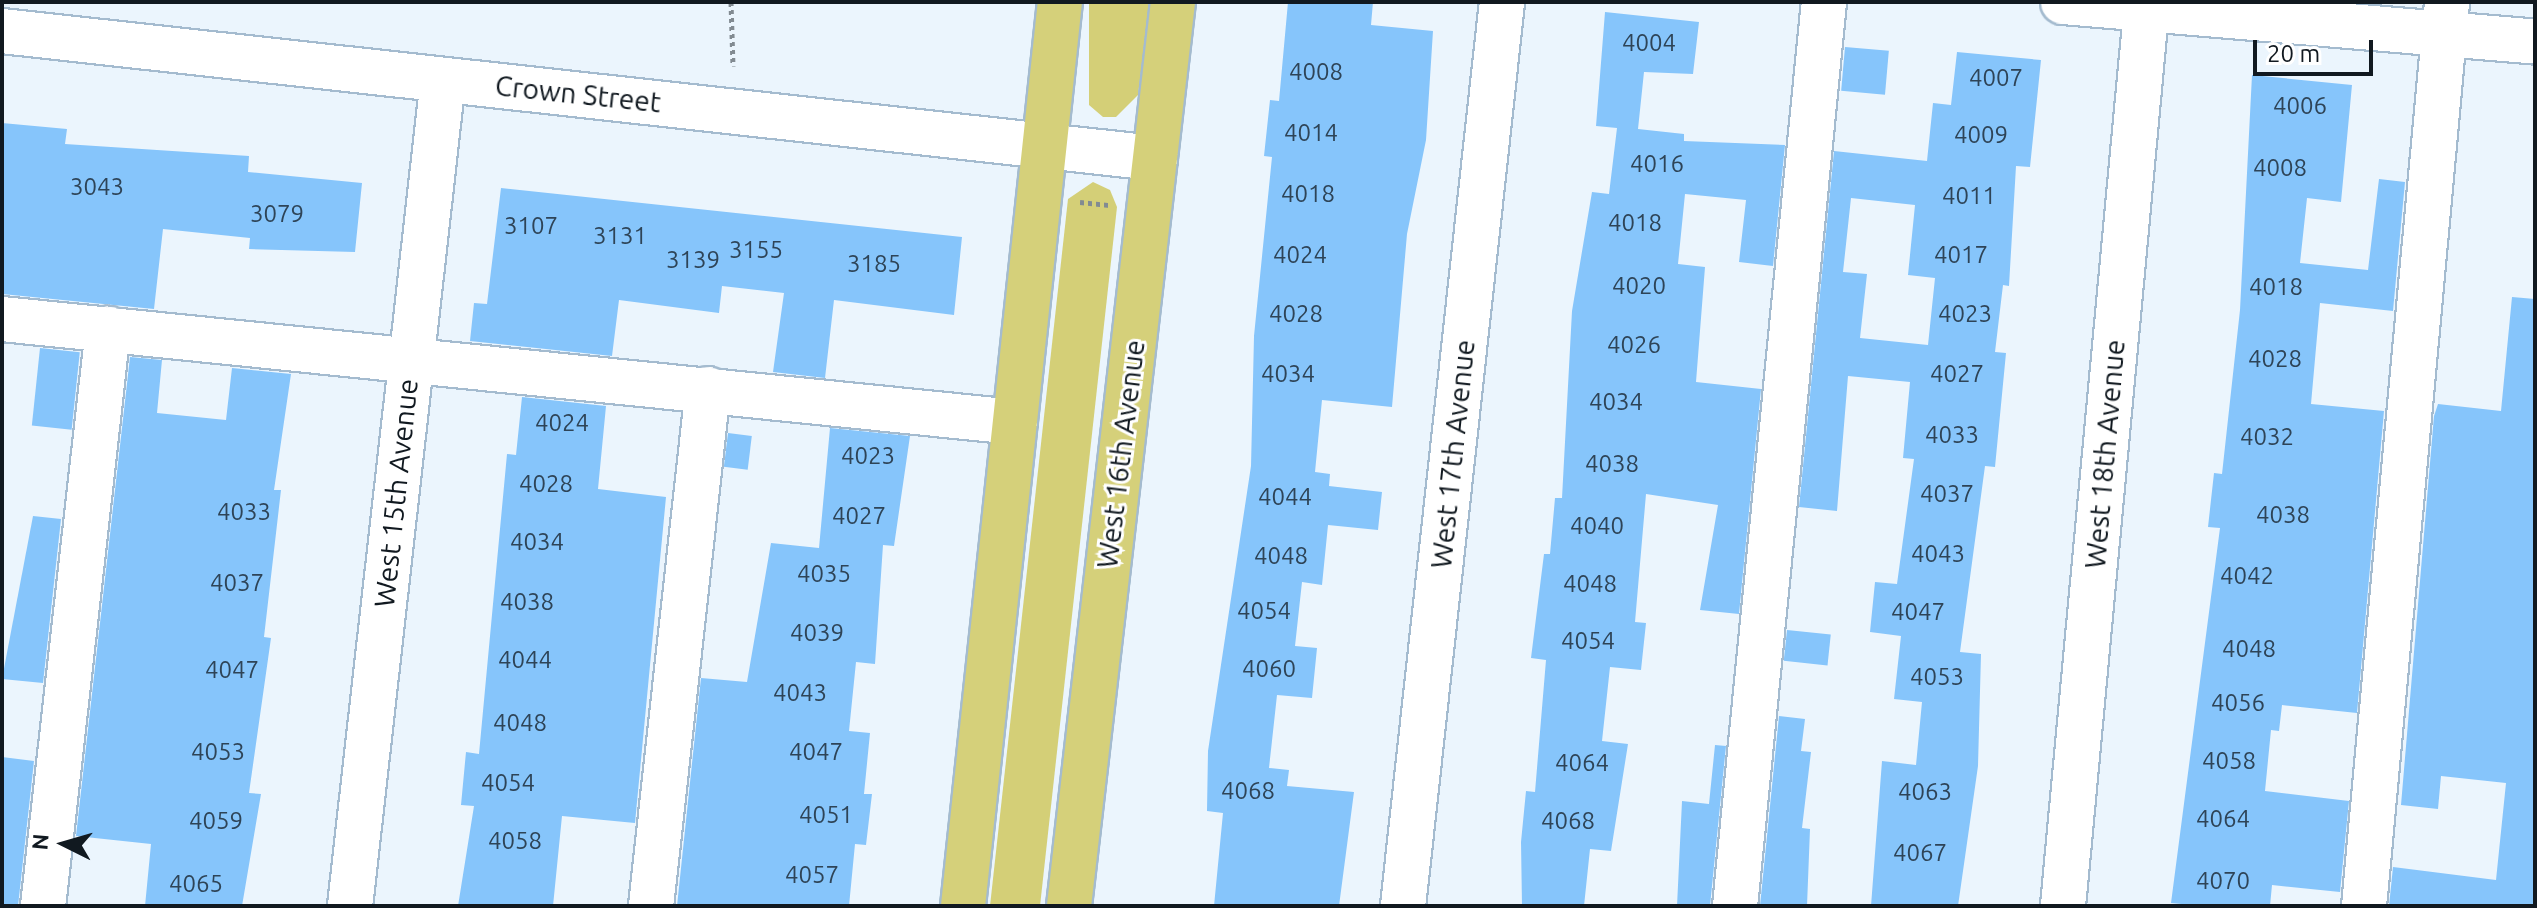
<!DOCTYPE html>
<style>
body{margin:0}
#map{position:relative;width:2537px;height:908px;overflow:hidden;background:#ebf5fd;font-family:Ubuntu,sans-serif}
div>[style]{position:absolute}
.green>*{inset:0;background:#d4cf77}
.building>*{inset:0;background:#86c5fb;transform-origin:0 0}
.path>*{height:5px;margin-top:-2.5px;transform-origin:0;background:repeating-linear-gradient(90deg,#828b92 0 4px,transparent 0 8px)}
.roads{filter:drop-shadow(2px 0 #a4bbcf) drop-shadow(-2px 0 #a4bbcf) drop-shadow(0 2px #a4bbcf) drop-shadow(0 -2px #a4bbcf)}
.minor>*{height:44px;margin:-22px;padding:0 22px;transform-origin:22px;border-radius:22px;background:#fff}
.major>*{height:44px;margin:-22px;padding:0 22px;transform-origin:22px;border-radius:22px;background:#d5d07a}
span{translate:-50% -50%;white-space:nowrap;text-align:center;line-height:1.15;-webkit-text-stroke:6px #fff;paint-order:stroke}
.number-label{font-size:24px;color:#2e4457}
.number-label span{-webkit-text-stroke-width:0}
.street-label{font-size:28px;color:#111920}
.frame{position:absolute;inset:0;border:4px solid #111920;pointer-events:none}
.north{position:absolute;left:24px;top:804px;width:80px;height:80px;-webkit-text-stroke:6px #fff;paint-order:stroke;rotate:275deg;font-size:22px;font-weight:700;line-height:32px;text-align:center;color:#111920}
.north::after{content:'';display:block;margin:auto;width:28px;height:36px;background:#111920;clip-path:polygon(50% 0,100% 100%,50% 72%,0 100%)}
.scale{position:absolute;left:2253px;top:40px;width:120px;height:36px;box-sizing:border-box;border:4px solid #111920;border-top:0;padding-left:10px;font-size:24px;line-height:28px;white-space:nowrap;color:#111920;-webkit-text-stroke:6px #fff;paint-order:stroke}
</style>
<div id="map">
<div class="green">
<i style="clip-path:polygon(1089px 2px,1150px 2px,1138px 95px,1116px 117px,1103px 117px,1089px 105px)"></i>
<i style="clip-path:polygon(1093px 182px,1110px 190px,1117px 207px,1040px 906px,990px 906px,1068px 199px)"></i>
</div>
<div class="building">
<i style="clip-path:polygon(1288px 2px,1373px 2px,1371px 25px,1433px 31px,1426px 140px,1407px 234px,1392px 407px,1322px 400px,1315px 472px,1330px 474px,1329px 486px,1382px 492px,1378px 530px,1328px 525px,1322px 585px,1302px 582px,1295px 646px,1317px 648px,1312px 698px,1277px 695px,1269px 768px,1289px 770px,1287px 786px,1354px 792px,1339px 906px,1214px 906px,1223px 813px,1207px 811px,1208px 751px,1251px 466px,1254px 336px,1272px 157px,1264px 156px,1270px 100px,1279px 101px)"></i>
<i style="clip-path:polygon(1605px 12px,1699px 22px,1693px 74px,1644px 72px,1638px 129px,1684px 134px,1684px 141px,1785px 145px,1773px 266px,1739px 262px,1746px 200px,1685px 194px,1678px 264px,1705px 267px,1696px 382px,1761px 389px,1739px 614px,1700px 610px,1718px 505px,1646px 494px,1635px 622px,1646px 623px,1641px 670px,1610px 667px,1602px 741px,1628px 744px,1611px 851px,1590px 849px,1584px 906px,1522px 906px,1521px 842px,1526px 791px,1535px 792px,1546px 660px,1531px 658px,1544px 554px,1550px 554px,1555px 498px,1562px 498px,1572px 311px,1592px 192px,1609px 194px,1617px 128px,1596px 126px)"></i>
<i style="left:1845px;top:47px;width:44px;height:44px;rotate:5deg"></i>
<i style="clip-path:polygon(evenodd,1957px 52px,2041px 60px,2030px 167px,2016px 166px,2009px 286px,2003px 285px,1995px 352px,2006px 353px,1995px 467px,1985px 466px,1960px 652px,1981px 654px,1978px 766px,1958px 906px,1871px 906px,1882px 761px,1916px 765px,1922px 702px,1894px 699px,1901px 636px,1870px 632px,1875px 582px,1897px 584px,1914px 459px,1903px 458px,1910px 382px,1848px 376px,1837px 511px,1799px 507px,1834px 151px,1927px 161px,1933px 103px,1951px 105px,1957px 52px,1851px 198px,1915px 205px,1908px 275px,1935px 278px,1928px 345px,1860px 338px,1867px 274px,1843px 272px,1851px 198px)"></i>
<i style="clip-path:polygon(2252px 75px,2352px 85px,2341px 202px,2307px 198px,2300px 263px,2368px 270px,2379px 179px,2405px 182px,2393px 311px,2320px 303px,2311px 404px,2384px 411px,2357px 713px,2282px 705px,2279px 731px,2271px 730px,2265px 791px,2349px 801px,2340px 892px,2272px 885px,2270px 906px,2202px 906px,2171px 903px,2220px 528px,2208px 527px,2214px 473px,2222px 474px,2240px 310px)"></i>
<i style="clip-path:polygon(2px 123px,67px 129px,65px 144px,249px 156px,248px 172px,362px 183px,355px 252px,249px 249px,250px 238px,163px 229px,154px 309px,2px 294px)"></i>
<i style="clip-path:polygon(501px 188px,962px 237px,954px 315px,834px 300px,825px 378px,773px 372px,784px 293px,722px 286px,719px 313px,619px 300px,612px 356px,470px 341px,474px 303px,487px 304px)"></i>
<i style="clip-path:polygon(2512px 297px,2535px 299px,2535px 906px,2389px 906px,2393px 867px,2496px 880px,2506px 783px,2441px 776px,2438px 809px,2401px 805px,2434px 416px,2438px 404px,2501px 411px)"></i>
<i style="left:40px;top:348px;width:40px;height:78px;rotate:6deg"></i>
<i style="clip-path:polygon(130px 357px,162px 360px,157px 413px,226px 420px,232px 368px,291px 374px,274px 490px,281px 490px,264px 637px,271px 638px,249px 793px,261px 794px,242px 906px,145px 906px,151px 844px,76px 836px)"></i>
<i style="clip-path:polygon(522px 397px,606px 406px,598px 489px,666px 497px,635px 823px,562px 816px,553px 906px,458px 906px,474px 806px,461px 805px,466px 752px,479px 754px,507px 454px,516px 455px)"></i>
<i style="clip-path:polygon(830px 428px,910px 436px,894px 546px,883px 545px,875px 664px,856px 662px,849px 731px,870px 733px,864px 794px,872px 794px,866px 845px,855px 844px,849px 906px,677px 906px,701px 678px,747px 682px,771px 543px,819px 548px)"></i>
<i style="left:728px;top:433px;width:24px;height:34px;rotate:7deg"></i>
<i style="clip-path:polygon(33px 516px,61px 519px,43px 683px,2px 679px)"></i>
<i style="left:1787px;top:630px;width:44px;height:31px;rotate:6deg"></i>
<i style="clip-path:polygon(1779px 716px,1805px 719px,1801px 751px,1811px 752px,1802px 828px,1810px 829px,1807px 906px,1760px 906px)"></i>
<i style="clip-path:polygon(1715px 745px,1726px 746px,1710px 906px,1677px 906px,1682px 801px,1709px 804px)"></i>
<i style="clip-path:polygon(2px 757px,34px 761px,18px 906px,2px 906px)"></i>
</div>
<div class="path">
<i style="left:731px;top:2px;width:64px;rotate:88.2deg"></i>
<i style="left:1080px;top:202px;width:30px;rotate:6deg"></i>
</div>
<div class="roads">
<div class="minor">
<i style="left:2063px;top:2px;width:474px;rotate:4.8deg"></i>
<i style="left:2px;top:31px;width:1160px;rotate:6.29deg"></i>
<i style="left:2px;top:319px;width:1018px;rotate:5.81deg"></i>
<i style="left:43px;top:906px;width:581px;rotate:-83.57deg"></i>
<i style="left:350px;top:906px;width:831px;rotate:-83.58deg"></i>
<i style="left:651px;top:906px;width:520px;rotate:-83.71deg"></i>
<i style="left:1403px;top:906px;width:909px;rotate:-83.75deg"></i>
<i style="left:1735px;top:906px;width:908px;rotate:-84.38deg"></i>
<i style="left:2063px;top:906px;width:908px;rotate:-84.69deg"></i>
<i style="left:2364px;top:906px;width:908px;rotate:-84.75deg"></i>
</div>
<div class="major">
<i style="left:963px;top:906px;width:909px;rotate:-83.88deg"></i>
<i style="left:1069px;top:906px;width:910px;rotate:-83.44deg"></i>
</div>
</div>
<div class="number-label">
<span style="left:1649px;top:43px">4004</span>
<span style="left:1316px;top:72px">4008</span>
<span style="left:1996px;top:78px">4007</span>
<span style="left:2300px;top:106px">4006</span>
<span style="left:1311px;top:133px">4014</span>
<span style="left:1981px;top:135px">4009</span>
<span style="left:1657px;top:164px">4016</span>
<span style="left:2280px;top:168px">4008</span>
<span style="left:97px;top:187px">3043</span>
<span style="left:1308px;top:194px">4018</span>
<span style="left:1969px;top:196px">4011</span>
<span style="left:277px;top:214px">3079</span>
<span style="left:1635px;top:223px">4018</span>
<span style="left:531px;top:226px">3107</span>
<span style="left:620px;top:236px">3131</span>
<span style="left:756px;top:250px">3155</span>
<span style="left:1300px;top:255px">4024</span>
<span style="left:1961px;top:255px">4017</span>
<span style="left:693px;top:260px">3139</span>
<span style="left:874px;top:264px">3185</span>
<span style="left:1639px;top:286px">4020</span>
<span style="left:2276px;top:287px">4018</span>
<span style="left:1296px;top:314px">4028</span>
<span style="left:1965px;top:314px">4023</span>
<span style="left:1634px;top:345px">4026</span>
<span style="left:2275px;top:359px">4028</span>
<span style="left:1288px;top:374px">4034</span>
<span style="left:1957px;top:374px">4027</span>
<span style="left:1616px;top:402px">4034</span>
<span style="left:562px;top:423px">4024</span>
<span style="left:1952px;top:435px">4033</span>
<span style="left:2267px;top:437px">4032</span>
<span style="left:868px;top:456px">4023</span>
<span style="left:1612px;top:464px">4038</span>
<span style="left:546px;top:484px">4028</span>
<span style="left:1947px;top:494px">4037</span>
<span style="left:1285px;top:497px">4044</span>
<span style="left:244px;top:512px">4033</span>
<span style="left:2283px;top:515px">4038</span>
<span style="left:859px;top:516px">4027</span>
<span style="left:1597px;top:526px">4040</span>
<span style="left:537px;top:542px">4034</span>
<span style="left:1938px;top:554px">4043</span>
<span style="left:1281px;top:556px">4048</span>
<span style="left:824px;top:574px">4035</span>
<span style="left:2247px;top:576px">4042</span>
<span style="left:237px;top:583px">4037</span>
<span style="left:1590px;top:584px">4048</span>
<span style="left:527px;top:602px">4038</span>
<span style="left:1264px;top:611px">4054</span>
<span style="left:1918px;top:612px">4047</span>
<span style="left:817px;top:633px">4039</span>
<span style="left:1588px;top:641px">4054</span>
<span style="left:2249px;top:649px">4048</span>
<span style="left:525px;top:660px">4044</span>
<span style="left:1269px;top:669px">4060</span>
<span style="left:232px;top:670px">4047</span>
<span style="left:1937px;top:677px">4053</span>
<span style="left:800px;top:693px">4043</span>
<span style="left:2238px;top:703px">4056</span>
<span style="left:520px;top:723px">4048</span>
<span style="left:218px;top:752px">4053</span>
<span style="left:816px;top:752px">4047</span>
<span style="left:2229px;top:761px">4058</span>
<span style="left:1582px;top:763px">4064</span>
<span style="left:508px;top:783px">4054</span>
<span style="left:1248px;top:791px">4068</span>
<span style="left:1925px;top:792px">4063</span>
<span style="left:826px;top:815px">4051</span>
<span style="left:2223px;top:819px">4064</span>
<span style="left:216px;top:821px">4059</span>
<span style="left:1568px;top:821px">4068</span>
<span style="left:515px;top:841px">4058</span>
<span style="left:1920px;top:853px">4067</span>
<span style="left:812px;top:875px">4057</span>
<span style="left:2223px;top:881px">4070</span>
<span style="left:196px;top:884px">4065</span>
</div>
<div class="street-label">
<span style="left:578px;top:94px;rotate:6deg">Crown Street</span>
<span style="left:1121px;top:454px;rotate:-83deg">West 16th Avenue</span>
<span style="left:1453px;top:454px;rotate:-84deg">West 17th Avenue</span>
<span style="left:2105px;top:454px;rotate:-85deg">West 18th Avenue</span>
<span style="left:396px;top:493px;rotate:-84deg">West 15th Avenue</span>
</div>
<div class="frame"></div>
<div class="north">N</div>
<div class="scale">20 m</div>
</div>
